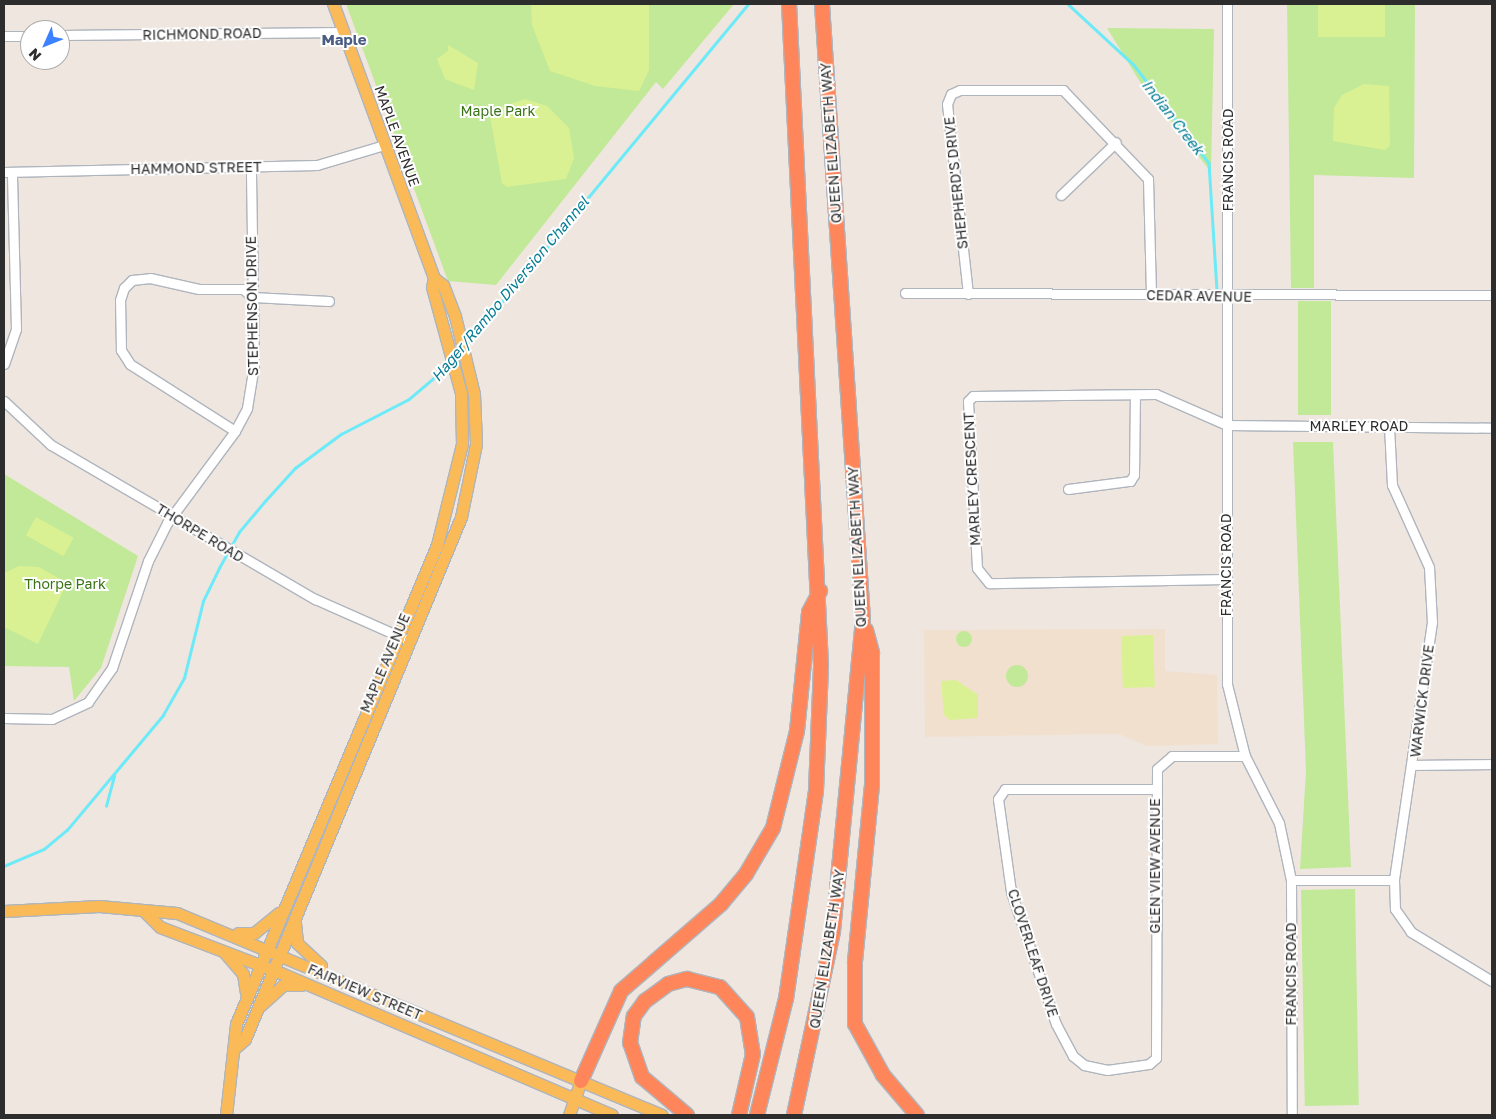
<!DOCTYPE html>
<style>
body{margin:0}
#map{position:relative;width:1496px;height:1119px;overflow:hidden;background:#efe6df;font-family:"Golos Text",sans-serif}
div>[style]{position:absolute}
.education>*{inset:0;background:#f2e0ce}
.green>*{inset:0;background:#c1e998;transform-origin:0 0}
.round{border-radius:50%}
.pitch>*{inset:0;background:#d9f193;transform-origin:0 0}
.stream>*{height:2.5px;margin:-1.25px;padding:0 1.25px;transform-origin:1.25px;border-radius:1.25px;background:#6ceaf8}
.roads{filter:drop-shadow(1px 0 #afb5bd) drop-shadow(-1px 0 #afb5bd) drop-shadow(0 1px #afb5bd) drop-shadow(0 -1px #afb5bd)}
.minor>*{height:9px;margin:-4.5px;padding:0 4.5px;transform-origin:4.5px;border-radius:4.5px;background:#fff}
.major>*{height:11px;margin:-5.5px;padding:0 5.5px;transform-origin:5.5px;border-radius:5.5px;background:#fbba58}
.highway>*{height:14px;margin:-7px;padding:0 7px;transform-origin:7px;border-radius:7px;background:#ff865a}
span{translate:-50% -50%;white-space:nowrap;text-align:center;line-height:1.15;-webkit-text-stroke:4px #fff;paint-order:stroke}
.street-label{font-size:14px;color:#2d2d2d}
.park-label{font-size:14px;color:#387215}
.neighbourhood-label{font-size:15px;color:#495d82;font-weight:700}
.water-label{font-size:15px;color:#057b94;font-style:italic}
.frame{position:absolute;inset:0;border:5px solid #2d2d2d;pointer-events:none}
.north{position:absolute;left:20px;top:20px;width:50px;height:50px;box-sizing:border-box;background:#fff;border:1px solid #ababab;border-radius:50%;rotate:226deg;font-size:14px;font-weight:700;line-height:20px;text-align:center;color:#2d2d2d}
.north::after{content:'';display:block;margin:auto;width:18px;height:22px;background:#3c81ff;clip-path:polygon(50% 0,100% 100%,50% 72%,0 100%)}
</style>
<div id="map">
<div class="education">
<i style="clip-path:polygon(1165px 629px,1165px 671px,1217px 675px,1218px 744px,1147px 746px,1119px 734px,925px 737px,924px 630px)"></i>
</div>
<div class="green">
<i style="clip-path:polygon(346px 4px,734px 4px,663px 89px,656px 82px,496px 285px,448px 281px)"></i>
<i style="clip-path:polygon(1287px 4px,1415px 4px,1414px 178px,1314px 175px,1314px 288px,1291px 288px)"></i>
<i style="clip-path:polygon(1107px 28px,1214px 29px,1211px 172px,1140px 82px)"></i>
<i style="left:1298px;top:301px;width:33px;height:114px"></i>
<i style="clip-path:polygon(1293px 442px,1333px 442px,1351px 867px,1300px 869px,1306px 771px)"></i>
<i style="clip-path:polygon(4px 474px,138px 556px,101px 668px,74px 701px,69px 667px,4px 666px)"></i>
<i class="round" style="left:956px;top:631px;width:16px;height:16px"></i>
<i class="round" style="left:1006px;top:665px;width:22px;height:22px"></i>
<i style="left:1355px;top:889px;width:216px;height:54px;rotate:89deg"></i>
</div>
<div class="pitch">
<i style="clip-path:polygon(531px 4px,649px 4px,649px 70px,639px 91px,595px 86px,550px 71px,532px 25px)"></i>
<i style="left:1318px;top:4px;width:67px;height:33px"></i>
<i style="clip-path:polygon(448px 45px,478px 63px,474px 90px,445px 79px,437px 59px,448px 51px)"></i>
<i style="clip-path:polygon(1364px 84px,1389px 86px,1390px 146px,1385px 150px,1333px 141px,1334px 108px,1342px 95px)"></i>
<i style="clip-path:polygon(525px 99px,547px 106px,569px 128px,574px 158px,566px 179px,507px 187px,502px 183px,489px 111px)"></i>
<i style="left:36px;top:517px;width:43px;height:21px;rotate:29deg"></i>
<i style="clip-path:polygon(19px 566px,39px 567px,67px 583px,38px 644px,4px 627px,4px 573px)"></i>
<i style="left:1153px;top:635px;width:52px;height:32px;rotate:88deg"></i>
<i style="clip-path:polygon(956px 680px,978px 695px,978px 718px,950px 720px,944px 715px,941px 681px)"></i>
</div>
<div class="stream">
<i style="left:1068px;top:4px;width:90px;rotate:42.7deg"></i>
<i style="left:1134px;top:65px;width:123px;rotate:52.6deg"></i>
<i style="left:1209px;top:163px;width:127px;rotate:86.4deg"></i>
<i style="left:466px;top:345px;width:442px;rotate:-50.4deg"></i>
<i style="left:106px;top:806px;width:31px;rotate:-75deg"></i>
<i style="left:4px;top:866px;width:43px;rotate:-23deg"></i>
<i style="left:44px;top:849px;width:30px;rotate:-40deg"></i>
<i style="left:67px;top:830px;width:150px;rotate:-50.1deg"></i>
<i style="left:163px;top:715px;width:43px;rotate:-60.4deg"></i>
<i style="left:184px;top:678px;width:79px;rotate:-76.1deg"></i>
<i style="left:203px;top:601px;width:37px;rotate:-64deg"></i>
<i style="left:219px;top:568px;width:41px;rotate:-60.9deg"></i>
<i style="left:239px;top:532px;width:40px;rotate:-50deg"></i>
<i style="left:265px;top:501px;width:45px;rotate:-47.7deg"></i>
<i style="left:295px;top:468px;width:57px;rotate:-36.5deg"></i>
<i style="left:341px;top:434px;width:76px;rotate:-27.2deg"></i>
<i style="left:409px;top:399px;width:52px;rotate:-40.4deg"></i>
</div>
<div class="roads">
<div class="minor">
<i style="left:1227px;top:4px;width:680px;rotate:90deg"></i>
<i style="left:1227px;top:684px;width:74px;rotate:76deg"></i>
<i style="left:1245px;top:756px;width:75px;rotate:63.1deg"></i>
<i style="left:1279px;top:823px;width:58px;rotate:78.1deg"></i>
<i style="left:1291px;top:880px;width:235px;rotate:89.8deg"></i>
<i style="left:60px;top:35px;width:283px;rotate:-0.6deg"></i>
<i style="left:4px;top:36px;width:26px"></i>
<i style="left:4px;top:172px;width:313px;rotate:-1.3deg"></i>
<i style="left:317px;top:165px;width:70px;rotate:-16.6deg"></i>
<i style="left:1061px;top:195px;width:76px;rotate:-43.9deg"></i>
<i style="left:905px;top:293px;width:587px;rotate:0.2deg"></i>
<i style="left:968px;top:294px;width:191px;rotate:-96.3deg"></i>
<i style="left:947px;top:104px;width:11px;rotate:-68deg"></i>
<i style="left:951px;top:94px;width:10px;rotate:-24deg"></i>
<i style="left:960px;top:90px;width:103px"></i>
<i style="left:1063px;top:90px;width:123px;rotate:46.3deg"></i>
<i style="left:1148px;top:179px;width:116px;rotate:88.5deg"></i>
<i style="left:4px;top:364px;width:37px;rotate:-71deg"></i>
<i style="left:16px;top:329px;width:157px;rotate:-91.5deg"></i>
<i style="left:4px;top:401px;width:64px;rotate:43.1deg"></i>
<i style="left:51px;top:445px;width:306px;rotate:30.3deg"></i>
<i style="left:315px;top:599px;width:96px;rotate:23.9deg"></i>
<i style="left:1389px;top:426px;width:59px;rotate:87.1deg"></i>
<i style="left:1392px;top:485px;width:90px;rotate:65.7deg"></i>
<i style="left:1429px;top:567px;width:55px;rotate:86.9deg"></i>
<i style="left:1432px;top:622px;width:261px;rotate:98.4deg"></i>
<i style="left:1394px;top:880px;width:29px;rotate:88deg"></i>
<i style="left:1395px;top:909px;width:28px;rotate:55deg"></i>
<i style="left:1411px;top:932px;width:95px;rotate:31.2deg"></i>
<i style="left:235px;top:431px;width:125px;rotate:-147.5deg"></i>
<i style="left:130px;top:364px;width:17px;rotate:-123deg"></i>
<i style="left:121px;top:350px;width:50px;rotate:-91.1deg"></i>
<i style="left:120px;top:300px;width:13px;rotate:-72deg"></i>
<i style="left:124px;top:288px;width:11px;rotate:-45deg"></i>
<i style="left:132px;top:280px;width:18px;rotate:-6deg"></i>
<i style="left:150px;top:278px;width:50px;rotate:12.7deg"></i>
<i style="left:199px;top:289px;width:44px"></i>
<i style="left:243px;top:289px;width:12px;rotate:42deg"></i>
<i style="left:252px;top:297px;width:77px;rotate:3deg"></i>
<i style="left:1068px;top:489px;width:63px;rotate:-7.4deg"></i>
<i style="left:1130px;top:481px;width:7px;rotate:-56deg"></i>
<i style="left:1134px;top:475px;width:80px;rotate:-89.3deg"></i>
<i style="left:1226px;top:579px;width:237px;rotate:179deg"></i>
<i style="left:989px;top:583px;width:19px;rotate:-129deg"></i>
<i style="left:977px;top:568px;width:167px;rotate:-93.1deg"></i>
<i style="left:968px;top:401px;width:7px;rotate:-45deg"></i>
<i style="left:973px;top:396px;width:183px;rotate:-0.6deg"></i>
<i style="left:1156px;top:394px;width:77px;rotate:23.6deg"></i>
<i style="left:1227px;top:425px;width:265px;rotate:0.6deg"></i>
<i style="left:4px;top:718px;width:48px;rotate:1.2deg"></i>
<i style="left:52px;top:719px;width:40px;rotate:-25deg"></i>
<i style="left:88px;top:702px;width:42px;rotate:-54.8deg"></i>
<i style="left:112px;top:668px;width:113px;rotate:-71.4deg"></i>
<i style="left:148px;top:561px;width:42px;rotate:-63.4deg"></i>
<i style="left:167px;top:523px;width:114px;rotate:-53.5deg"></i>
<i style="left:235px;top:431px;width:26px;rotate:-62deg"></i>
<i style="left:247px;top:408px;width:44px;rotate:-80.8deg"></i>
<i style="left:254px;top:365px;width:198px;rotate:-90.9deg"></i>
<i style="left:1413px;top:765px;width:79px;rotate:-0.7deg"></i>
<i style="left:1154px;top:789px;width:149px;rotate:180deg"></i>
<i style="left:1005px;top:789px;width:12px;rotate:125deg"></i>
<i style="left:998px;top:799px;width:94px;rotate:82deg"></i>
<i style="left:1011px;top:892px;width:139px;rotate:71.2deg"></i>
<i style="left:1056px;top:1024px;width:36px;rotate:62deg"></i>
<i style="left:1073px;top:1056px;width:14px;rotate:39deg"></i>
<i style="left:1084px;top:1065px;width:24px;rotate:12deg"></i>
<i style="left:1107px;top:1070px;width:42px;rotate:-8.1deg"></i>
<i style="left:1149px;top:1064px;width:9px;rotate:-41deg"></i>
<i style="left:1156px;top:1058px;width:289px;rotate:-89.8deg"></i>
<i style="left:1157px;top:769px;width:20px;rotate:-41deg"></i>
<i style="left:1172px;top:756px;width:73px"></i>
<i style="left:1291px;top:880px;width:103px"></i>
</div>
<div class="major">
<i style="left:4px;top:911px;width:95px;rotate:-3deg"></i>
<i style="left:99px;top:906px;width:78px;rotate:5.1deg"></i>
<i style="left:177px;top:913px;width:525px;rotate:22.61deg"></i>
<i style="left:145px;top:912px;width:21px;rotate:45deg"></i>
<i style="left:160px;top:927px;width:129px;rotate:20.8deg"></i>
<i style="left:281px;top:973px;width:360px;rotate:23.2deg"></i>
<i style="left:295px;top:923px;width:20px;rotate:84deg"></i>
<i style="left:297px;top:943px;width:33px;rotate:43deg"></i>
<i style="left:238px;top:933px;width:16px"></i>
<i style="left:254px;top:933px;width:32px;rotate:-39deg"></i>
<i style="left:224px;top:952px;width:29px;rotate:49deg"></i>
<i style="left:243px;top:974px;width:19px;rotate:81deg"></i>
<i style="left:260px;top:1006px;width:31px;rotate:-42deg"></i>
<i style="left:283px;top:985px;width:18px"></i>
<i style="left:235px;top:1048px;width:13px;rotate:-42deg"></i>
<i style="left:245px;top:1039px;width:565px;rotate:-67.52deg"></i>
<i style="left:461px;top:517px;width:75px;rotate:-78.4deg"></i>
<i style="left:476px;top:444px;width:50px;rotate:-92.3deg"></i>
<i style="left:474px;top:394px;width:80px;rotate:-103.7deg"></i>
<i style="left:455px;top:316px;width:33px;rotate:-111deg"></i>
<i style="left:443px;top:285px;width:11px;rotate:-142deg"></i>
<i style="left:226px;top:1115px;width:92px;rotate:-83.7deg"></i>
<i style="left:236px;top:1024px;width:519px;rotate:-67.24deg"></i>
<i style="left:437px;top:545px;width:104px;rotate:-76.1deg"></i>
<i style="left:462px;top:444px;width:51px;rotate:-91.1deg"></i>
<i style="left:461px;top:393px;width:110px;rotate:-105.3deg"></i>
<i style="left:432px;top:287px;width:9px;rotate:-77deg"></i>
<i style="left:434px;top:278px;width:292px;rotate:-110.2deg"></i>
<i style="left:569px;top:1115px;width:36px;rotate:-71deg"></i>
</div>
<div class="highway">
<i style="left:866px;top:630px;width:24px;rotate:75deg"></i>
<i style="left:872px;top:653px;width:132px;rotate:90deg"></i>
<i style="left:872px;top:785px;width:179px;rotate:95.5deg"></i>
<i style="left:855px;top:963px;width:61px;rotate:90deg"></i>
<i style="left:855px;top:1024px;width:58px;rotate:61.2deg"></i>
<i style="left:883px;top:1075px;width:52px;rotate:49.6deg"></i>
<i style="left:581px;top:1081px;width:98px;rotate:-66deg"></i>
<i style="left:621px;top:991px;width:133px;rotate:-41deg"></i>
<i style="left:721px;top:904px;width:39px;rotate:-50deg"></i>
<i style="left:746px;top:874px;width:53px;rotate:-59.6deg"></i>
<i style="left:773px;top:828px;width:100px;rotate:-76.1deg"></i>
<i style="left:797px;top:731px;width:120px;rotate:-84.2deg"></i>
<i style="left:809px;top:612px;width:24px;rotate:-62deg"></i>
<i style="left:687px;top:1115px;width:59px;rotate:-139.8deg"></i>
<i style="left:642px;top:1077px;width:36px;rotate:-109deg"></i>
<i style="left:630px;top:1043px;width:27px;rotate:-82deg"></i>
<i style="left:634px;top:1016px;width:19px;rotate:-54deg"></i>
<i style="left:645px;top:1001px;width:29px;rotate:-36deg"></i>
<i style="left:668px;top:984px;width:20px;rotate:-15deg"></i>
<i style="left:687px;top:979px;width:34px;rotate:14deg"></i>
<i style="left:720px;top:987px;width:40px;rotate:48deg"></i>
<i style="left:747px;top:1017px;width:37px;rotate:81deg"></i>
<i style="left:753px;top:1054px;width:63px;rotate:102.9deg"></i>
<i style="left:757px;top:1115px;width:120px;rotate:-76deg"></i>
<i style="left:786px;top:999px;width:210px;rotate:-81.8deg"></i>
<i style="left:816px;top:791px;width:126px;rotate:-87.7deg"></i>
<i style="left:821px;top:665px;width:662px;rotate:-92.77deg"></i>
<i style="left:794px;top:1115px;width:188px;rotate:-78deg"></i>
<i style="left:833px;top:931px;width:312px;rotate:-84.5deg"></i>
<i style="left:863px;top:620px;width:617px;rotate:-93.81deg"></i>
</div>
</div>
<div class="street-label">
<span style="left:202px;top:34px;rotate:-1deg">RICHMOND ROAD</span>
<span style="left:397px;top:136px;rotate:70deg">MAPLE AVENUE</span>
<span style="left:831px;top:143px;rotate:-94deg">QUEEN ELIZABETH WAY</span>
<span style="left:1228px;top:160px;rotate:-90deg">FRANCIS ROAD</span>
<span style="left:196px;top:168px;rotate:-1deg">HAMMOND STREET</span>
<span style="left:956px;top:183px;rotate:-96deg">SHEPHERD'S DRIVE</span>
<span style="left:1199px;top:296px;rotate:1deg">CEDAR AVENUE</span>
<span style="left:252px;top:306px;rotate:-91deg">STEPHENSON DRIVE</span>
<span style="left:1359px;top:426px">MARLEY ROAD</span>
<span style="left:972px;top:479px;rotate:-93deg">MARLEY CRESCENT</span>
<span style="left:200px;top:533px;rotate:31deg">THORPE ROAD</span>
<span style="left:857px;top:547px;rotate:-93deg">QUEEN ELIZABETH WAY</span>
<span style="left:1226px;top:565px;rotate:-90deg">FRANCIS ROAD</span>
<span style="left:385px;top:663px;rotate:-67deg">MAPLE AVENUE</span>
<span style="left:1422px;top:701px;rotate:-83deg">WARWICK DRIVE</span>
<span style="left:1155px;top:866px;rotate:-90deg">GLEN VIEW AVENUE</span>
<span style="left:827px;top:949px;rotate:-81deg">QUEEN ELIZABETH WAY</span>
<span style="left:1033px;top:953px;rotate:72deg">CLOVERLEAF DRIVE</span>
<span style="left:1291px;top:974px;rotate:-90deg">FRANCIS ROAD</span>
<span style="left:365px;top:992px;rotate:23deg">FAIRVIEW STREET</span>
</div>
<div class="park-label">
<span style="left:498px;top:111px">Maple Park</span>
<span style="left:65px;top:584px">Thorpe Park</span>
</div>
<div class="neighbourhood-label">
<span style="left:344px;top:40px">Maple</span>
</div>
<div class="water-label">
<span style="left:1173px;top:117px;rotate:52deg">Indian Creek</span>
<span style="left:510px;top:289px;rotate:-50deg">Hager/Rambo Diversion Channel</span>
</div>
<div class="frame"></div>
<div class="north">N</div>
</div>
